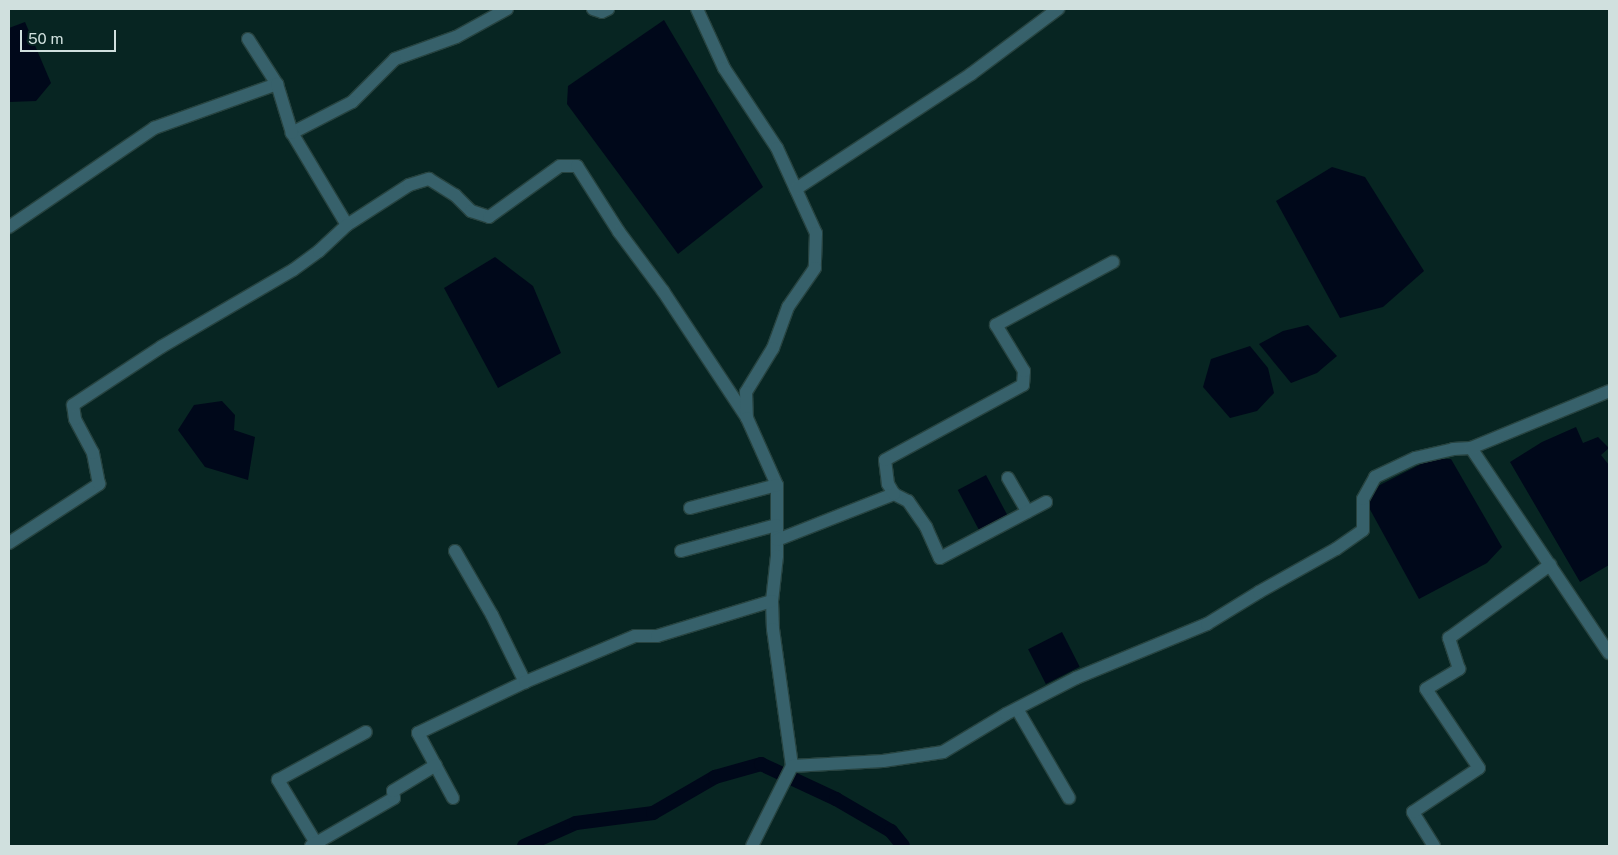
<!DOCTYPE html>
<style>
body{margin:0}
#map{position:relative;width:1618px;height:855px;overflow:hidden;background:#072522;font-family:"Public Sans",sans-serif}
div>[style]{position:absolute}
.water>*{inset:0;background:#00081a;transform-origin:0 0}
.canal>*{height:14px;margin:-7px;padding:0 7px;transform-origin:7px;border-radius:7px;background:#00081a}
.roads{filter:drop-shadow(1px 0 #274340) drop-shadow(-1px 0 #274340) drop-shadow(0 1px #274340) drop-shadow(0 -1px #274340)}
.minor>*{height:12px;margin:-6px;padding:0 6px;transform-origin:6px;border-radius:6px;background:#37616b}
span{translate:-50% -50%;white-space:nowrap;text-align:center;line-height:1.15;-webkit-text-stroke:5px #072522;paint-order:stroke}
.frame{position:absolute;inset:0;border:10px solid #d0e0de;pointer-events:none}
.scale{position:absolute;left:20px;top:30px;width:96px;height:22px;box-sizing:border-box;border:2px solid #d0e0de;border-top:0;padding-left:6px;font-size:15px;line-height:18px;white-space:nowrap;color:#d0e0de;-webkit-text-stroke:4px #072522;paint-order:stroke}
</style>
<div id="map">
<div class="water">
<i style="clip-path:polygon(664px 20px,763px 187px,678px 254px,567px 104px,568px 86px)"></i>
<i style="clip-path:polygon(25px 22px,51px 83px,36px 101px,9px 102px,9px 28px)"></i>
<i style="clip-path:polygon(1332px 167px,1365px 177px,1424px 271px,1383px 307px,1340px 318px,1276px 201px)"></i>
<i style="clip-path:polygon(495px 257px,533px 286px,561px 353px,498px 388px,444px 288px)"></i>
<i style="clip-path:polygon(1308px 325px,1337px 356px,1317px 373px,1291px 383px,1259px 344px,1283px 331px)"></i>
<i style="clip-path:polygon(1250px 346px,1268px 368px,1274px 393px,1257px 411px,1230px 418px,1203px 387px,1211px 359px)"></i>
<i style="clip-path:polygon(222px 401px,235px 415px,234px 430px,255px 437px,248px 480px,205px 467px,178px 430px,194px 405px)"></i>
<i style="clip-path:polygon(1576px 427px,1583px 443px,1598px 437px,1609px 448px,1601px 455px,1609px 465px,1609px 565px,1580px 582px,1510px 462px,1542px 442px)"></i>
<i style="clip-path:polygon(1431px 459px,1451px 459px,1502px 547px,1487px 563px,1419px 599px,1367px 504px,1374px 488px)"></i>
<i style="left:986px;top:475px;width:47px;height:32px;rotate:62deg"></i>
<i style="left:1062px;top:632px;width:39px;height:38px;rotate:63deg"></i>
</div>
<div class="canal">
<i style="left:524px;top:846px;width:57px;rotate:-23.9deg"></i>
<i style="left:576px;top:823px;width:78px;rotate:-7.4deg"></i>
<i style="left:653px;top:813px;width:72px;rotate:-30.1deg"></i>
<i style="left:715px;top:777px;width:48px;rotate:-15.8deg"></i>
<i style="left:761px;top:764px;width:83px;rotate:25deg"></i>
<i style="left:836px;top:799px;width:64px;rotate:30.2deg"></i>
<i style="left:891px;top:831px;width:19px;rotate:51deg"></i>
</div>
<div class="roads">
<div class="minor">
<i style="left:507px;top:9px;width:58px;rotate:151.2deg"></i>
<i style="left:456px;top:37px;width:65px;rotate:160.2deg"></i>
<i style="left:395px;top:59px;width:61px;rotate:135deg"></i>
<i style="left:352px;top:102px;width:68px;rotate:152.7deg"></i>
<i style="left:292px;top:133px;width:107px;rotate:59.1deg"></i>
<i style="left:347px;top:225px;width:74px;rotate:-32.8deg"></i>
<i style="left:409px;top:185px;width:21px;rotate:-17deg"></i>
<i style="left:429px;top:179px;width:31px;rotate:32deg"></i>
<i style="left:455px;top:195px;width:23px;rotate:45deg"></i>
<i style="left:471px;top:211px;width:19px;rotate:18deg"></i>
<i style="left:489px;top:217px;width:87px;rotate:-35.7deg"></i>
<i style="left:560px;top:166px;width:17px"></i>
<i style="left:577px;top:166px;width:78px;rotate:57.5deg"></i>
<i style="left:619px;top:232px;width:74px;rotate:53.3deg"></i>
<i style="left:663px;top:291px;width:152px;rotate:56.5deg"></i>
<i style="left:593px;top:9px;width:9px;rotate:18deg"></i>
<i style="left:602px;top:12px;width:7px;rotate:-27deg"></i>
<i style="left:697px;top:9px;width:65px;rotate:65.4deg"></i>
<i style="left:724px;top:68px;width:96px;rotate:56.5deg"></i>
<i style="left:777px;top:148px;width:94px;rotate:65.4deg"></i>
<i style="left:816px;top:233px;width:35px;rotate:92deg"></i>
<i style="left:815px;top:268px;width:47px;rotate:124.7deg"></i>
<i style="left:788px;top:307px;width:44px;rotate:110.1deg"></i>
<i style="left:773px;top:348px;width:52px;rotate:121.5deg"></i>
<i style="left:746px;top:392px;width:26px;rotate:88deg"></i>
<i style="left:747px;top:418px;width:73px;rotate:65.9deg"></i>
<i style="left:777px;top:485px;width:71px;rotate:90deg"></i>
<i style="left:777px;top:556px;width:45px;rotate:96.3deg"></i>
<i style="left:772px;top:601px;width:28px;rotate:88deg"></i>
<i style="left:773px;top:629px;width:138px;rotate:82.1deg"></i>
<i style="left:792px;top:766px;width:89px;rotate:116.6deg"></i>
<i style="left:248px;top:39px;width:54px;rotate:57.2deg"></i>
<i style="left:796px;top:189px;width:209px;rotate:-33.3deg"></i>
<i style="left:971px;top:74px;width:109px;rotate:-36.8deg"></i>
<i style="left:9px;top:227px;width:176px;rotate:-34.3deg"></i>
<i style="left:154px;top:128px;width:131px;rotate:-19.7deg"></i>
<i style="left:277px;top:84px;width:51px;rotate:73deg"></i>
<i style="left:1471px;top:448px;width:247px;rotate:56.1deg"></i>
<i style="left:1008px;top:478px;width:39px;rotate:60deg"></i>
<i style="left:894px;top:494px;width:16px;rotate:27deg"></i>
<i style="left:908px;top:501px;width:32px;rotate:55deg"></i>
<i style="left:926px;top:527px;width:34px;rotate:66deg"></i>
<i style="left:940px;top:558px;width:120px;rotate:-27.8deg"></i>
<i style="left:690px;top:508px;width:90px;rotate:-14.8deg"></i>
<i style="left:777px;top:540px;width:126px;rotate:-21.5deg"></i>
<i style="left:894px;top:494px;width:12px;rotate:-121deg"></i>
<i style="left:888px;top:484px;width:24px;rotate:-97deg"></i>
<i style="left:885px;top:460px;width:157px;rotate:-28.5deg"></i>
<i style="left:1023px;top:385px;width:14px;rotate:-86deg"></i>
<i style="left:1024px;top:371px;width:54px;rotate:-121.3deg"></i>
<i style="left:996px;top:325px;width:133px;rotate:-28.3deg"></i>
<i style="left:9px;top:543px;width:108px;rotate:-33.2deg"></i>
<i style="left:99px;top:484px;width:32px;rotate:-101deg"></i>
<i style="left:93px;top:453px;width:38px;rotate:-118deg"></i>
<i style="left:75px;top:419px;width:14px;rotate:-98deg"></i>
<i style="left:73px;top:405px;width:105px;rotate:-33.4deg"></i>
<i style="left:161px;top:347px;width:153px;rotate:-30.3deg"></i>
<i style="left:293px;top:270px;width:32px;rotate:-36deg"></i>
<i style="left:319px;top:251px;width:38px;rotate:-43deg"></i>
<i style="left:455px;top:551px;width:74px;rotate:60deg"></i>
<i style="left:492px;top:615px;width:75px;rotate:63.8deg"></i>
<i style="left:681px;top:551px;width:99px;rotate:-15.2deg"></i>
<i style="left:1017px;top:709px;width:103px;rotate:59.7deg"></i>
<i style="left:792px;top:766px;width:91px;rotate:-3.1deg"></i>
<i style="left:883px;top:761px;width:61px;rotate:-8.5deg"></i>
<i style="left:943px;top:752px;width:74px;rotate:-31.1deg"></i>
<i style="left:1006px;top:714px;width:79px;rotate:-27.2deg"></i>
<i style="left:1076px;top:678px;width:142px;rotate:-22.4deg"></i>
<i style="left:1207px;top:624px;width:61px;rotate:-31.6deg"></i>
<i style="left:1259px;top:592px;width:88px;rotate:-29.2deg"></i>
<i style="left:1336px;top:549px;width:33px;rotate:-35deg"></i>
<i style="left:1363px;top:530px;width:31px;rotate:-90deg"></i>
<i style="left:1363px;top:499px;width:25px;rotate:-61deg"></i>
<i style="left:1375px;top:477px;width:44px;rotate:-25.4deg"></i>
<i style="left:1415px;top:458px;width:39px;rotate:-13deg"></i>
<i style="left:1453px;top:449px;width:18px;rotate:-3deg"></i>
<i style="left:1471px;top:448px;width:149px;rotate:-22.4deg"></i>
<i style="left:453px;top:798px;width:74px;rotate:-118.3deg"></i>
<i style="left:418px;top:733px;width:119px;rotate:-25.5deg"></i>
<i style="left:525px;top:682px;width:119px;rotate:-22.7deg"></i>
<i style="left:635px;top:636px;width:22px"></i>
<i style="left:657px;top:636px;width:120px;rotate:-16.9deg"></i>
<i style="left:316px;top:843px;width:74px;rotate:-121.1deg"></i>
<i style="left:278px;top:780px;width:100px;rotate:-28.6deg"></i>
<i style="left:311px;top:846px;width:96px;rotate:-30deg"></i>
<i style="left:394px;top:798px;width:7px;rotate:-98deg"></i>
<i style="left:393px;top:791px;width:50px;rotate:-31.2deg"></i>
<i style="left:1434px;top:846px;width:40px;rotate:-122deg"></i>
<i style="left:1413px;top:812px;width:79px;rotate:-33.7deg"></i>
<i style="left:1479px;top:768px;width:95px;rotate:-123.9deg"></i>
<i style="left:1426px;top:689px;width:39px;rotate:-31deg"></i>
<i style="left:1459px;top:669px;width:33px;rotate:-108deg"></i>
<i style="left:1449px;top:638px;width:125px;rotate:-35.9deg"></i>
</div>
</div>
<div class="frame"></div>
<div class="scale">50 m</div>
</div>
